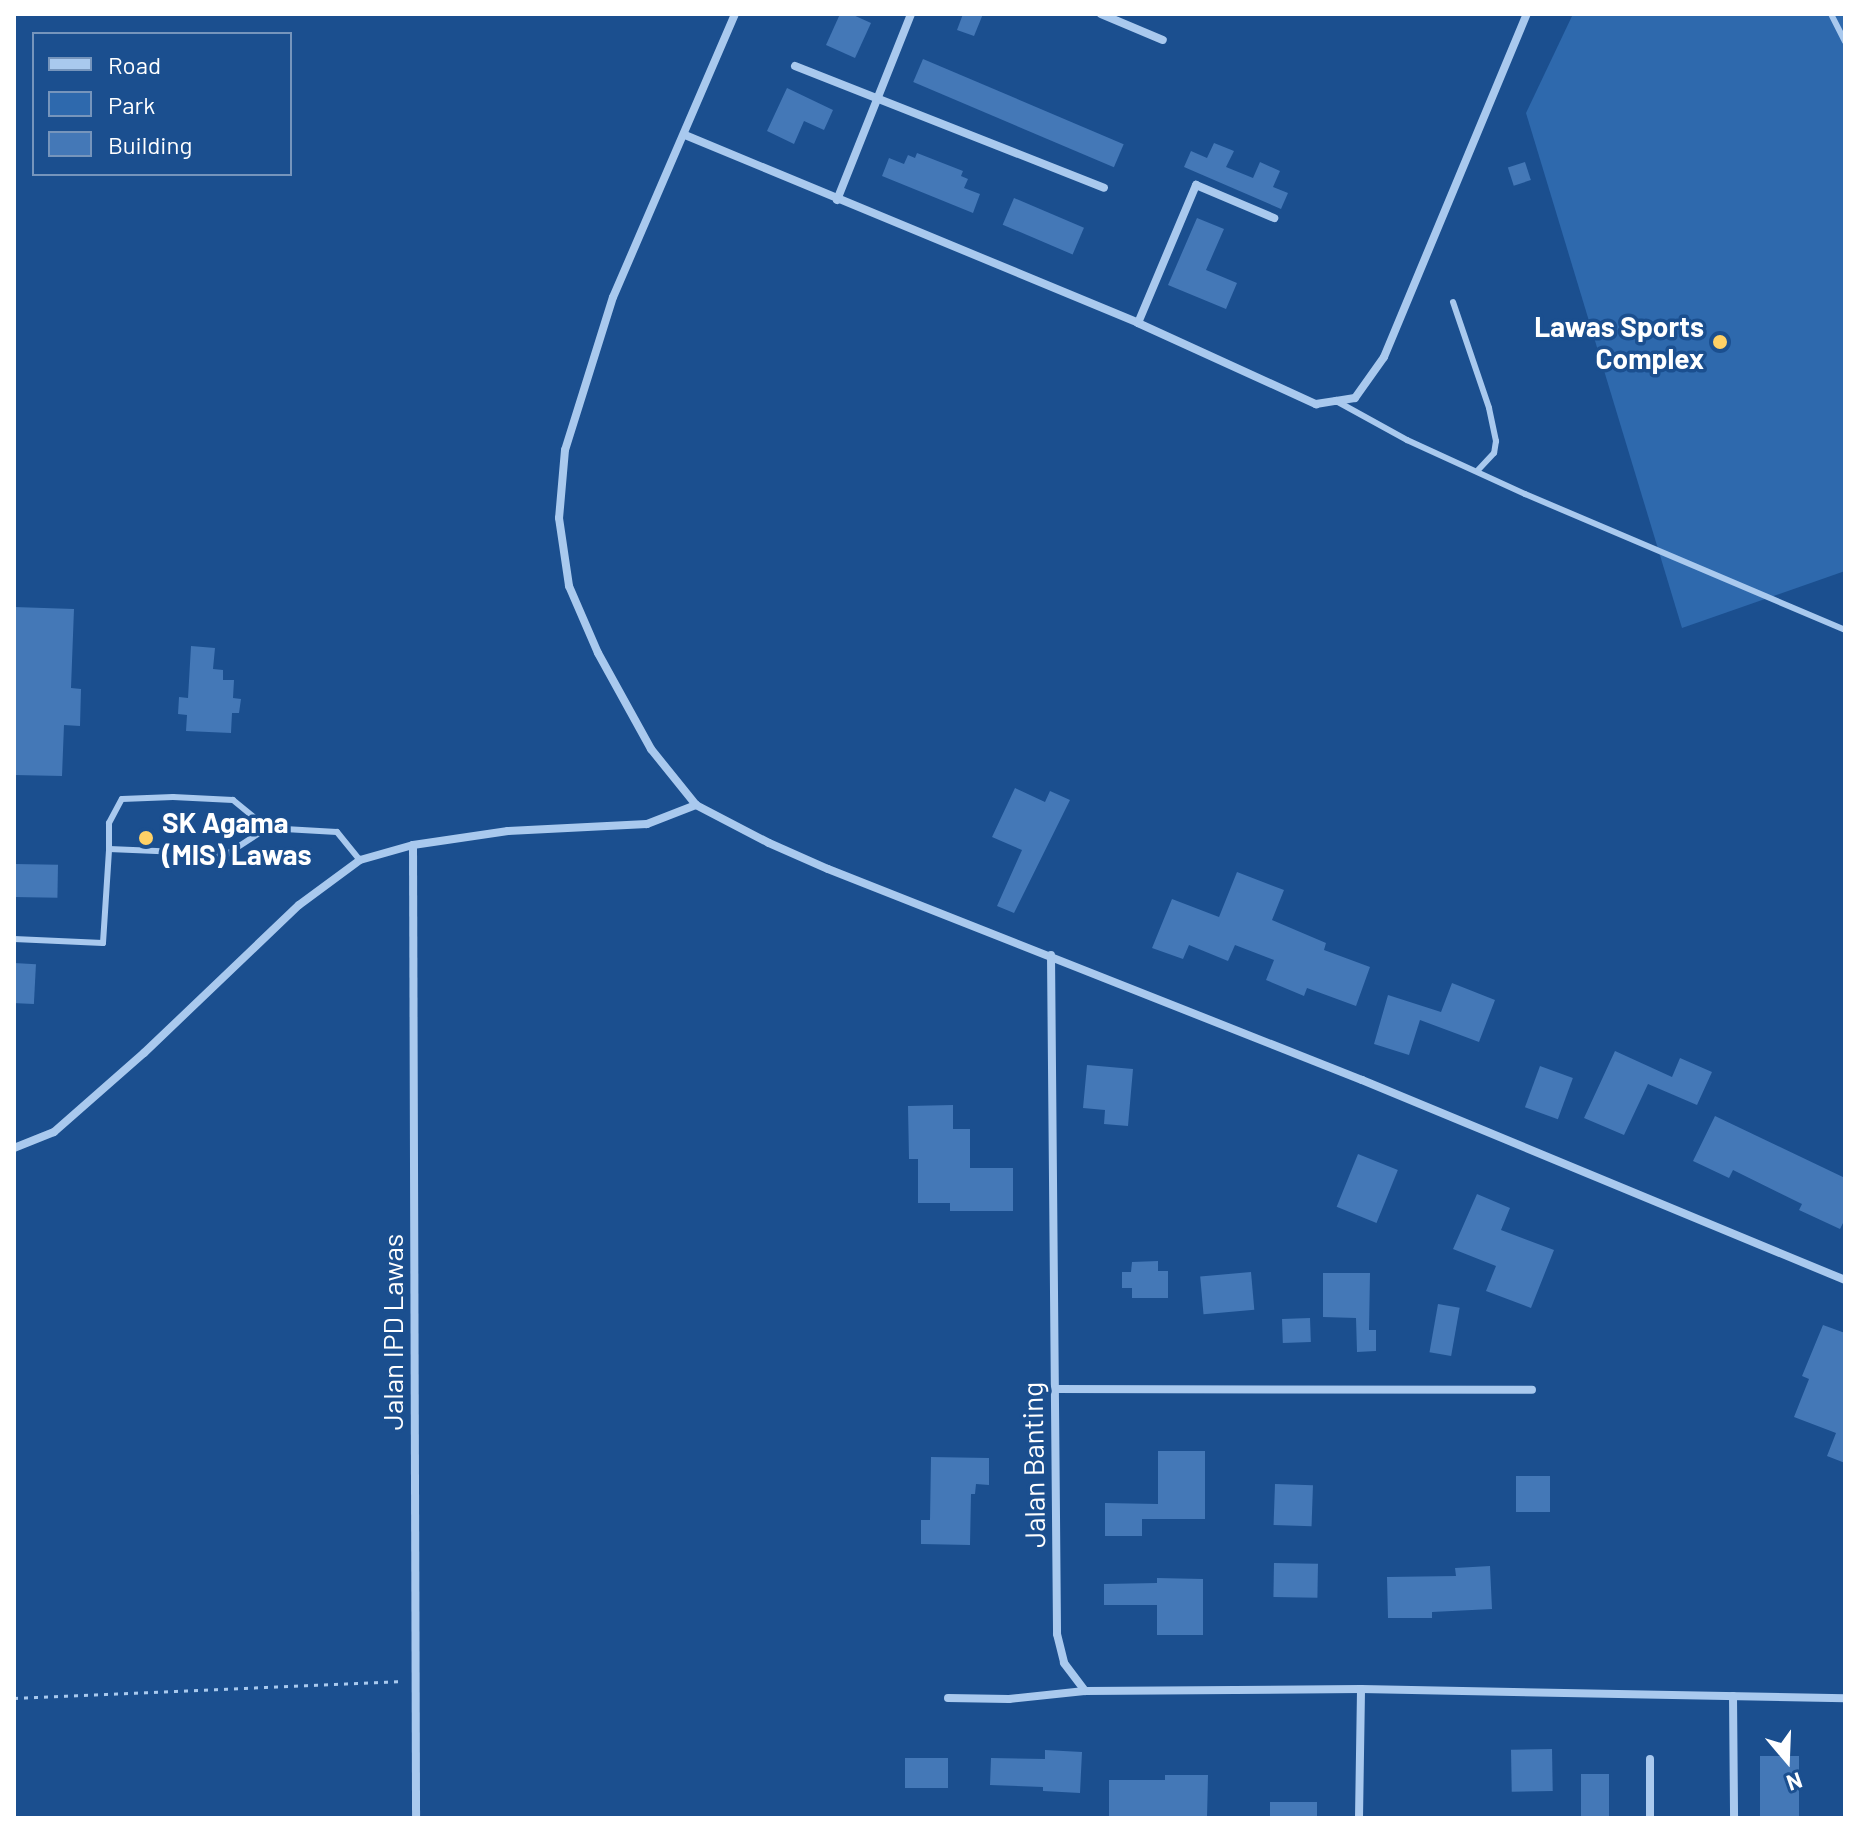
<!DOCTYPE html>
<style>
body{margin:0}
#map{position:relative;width:1859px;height:1832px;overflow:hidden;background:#1b4f8f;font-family:Barlow,sans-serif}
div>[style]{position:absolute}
.green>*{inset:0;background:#2e69ad}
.building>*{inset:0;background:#4478b7;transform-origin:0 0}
.path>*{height:3px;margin-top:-1.5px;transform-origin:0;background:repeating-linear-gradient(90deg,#a9c9ee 0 4px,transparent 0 10px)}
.lane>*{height:6px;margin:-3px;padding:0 3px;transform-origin:3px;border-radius:3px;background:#a9c9ee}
.street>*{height:8px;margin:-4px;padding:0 4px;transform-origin:4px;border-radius:4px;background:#a9c9ee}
.dots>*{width:22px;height:22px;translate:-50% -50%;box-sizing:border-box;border:4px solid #1b4f8f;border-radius:50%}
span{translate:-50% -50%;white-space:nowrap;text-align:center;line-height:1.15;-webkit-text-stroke:7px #1b4f8f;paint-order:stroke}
.poi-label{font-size:28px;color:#fff;font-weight:700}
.right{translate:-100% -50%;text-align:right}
.left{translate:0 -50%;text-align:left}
.street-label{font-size:28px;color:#fff}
.frame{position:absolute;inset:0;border:16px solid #fff;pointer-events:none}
.legend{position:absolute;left:32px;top:32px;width:260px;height:144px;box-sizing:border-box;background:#1b4f8f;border:2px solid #7695bc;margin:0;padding:10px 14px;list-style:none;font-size:24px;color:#fff}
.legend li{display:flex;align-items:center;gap:16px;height:40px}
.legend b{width:40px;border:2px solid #7695bc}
.north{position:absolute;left:1747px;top:1720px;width:80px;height:80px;-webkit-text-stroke:6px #1b4f8f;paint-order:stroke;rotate:161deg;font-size:22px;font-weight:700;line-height:32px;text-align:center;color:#fff}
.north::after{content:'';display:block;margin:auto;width:28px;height:36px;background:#fff;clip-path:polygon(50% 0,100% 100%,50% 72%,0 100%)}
</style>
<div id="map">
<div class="green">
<i style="clip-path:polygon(1573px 14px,1845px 14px,1845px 571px,1682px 628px,1526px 113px)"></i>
</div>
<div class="building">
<i style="clip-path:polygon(840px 14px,851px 14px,871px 23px,855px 58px,826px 45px)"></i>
<i style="clip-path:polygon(963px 14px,983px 14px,974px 36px,957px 30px)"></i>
<i style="left:923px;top:59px;width:218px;height:25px;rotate:23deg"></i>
<i style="clip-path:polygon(787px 88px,833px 110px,824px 130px,804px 121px,794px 144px,767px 131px)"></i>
<i style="clip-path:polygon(1214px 143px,1234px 151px,1226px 167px,1253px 178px,1260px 162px,1280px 171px,1273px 187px,1288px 193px,1281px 209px,1184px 167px,1191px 151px,1207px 158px)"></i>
<i style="clip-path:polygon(917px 153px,963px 171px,961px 176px,968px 179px,964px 188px,980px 194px,973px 213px,882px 176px,889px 158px,904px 164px,908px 155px,915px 158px)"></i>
<i style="left:1525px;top:162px;width:19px;height:18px;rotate:72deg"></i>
<i style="left:1014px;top:198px;width:76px;height:29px;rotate:23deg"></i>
<i style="clip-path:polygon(1197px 218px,1224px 229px,1206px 270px,1237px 283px,1226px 309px,1168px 285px)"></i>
<i style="clip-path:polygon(14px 607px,74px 609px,71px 688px,81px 689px,80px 726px,64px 725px,62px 776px,14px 775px)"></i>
<i style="clip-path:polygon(191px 646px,215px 648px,213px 669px,223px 670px,223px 680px,234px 680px,233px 698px,241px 699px,239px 713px,232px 713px,231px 733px,186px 731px,187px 715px,178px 714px,179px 697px,188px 698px)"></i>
<i style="clip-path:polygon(1015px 788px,1045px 802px,1050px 791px,1070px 800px,1014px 913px,997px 906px,1022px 850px,992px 837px)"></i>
<i style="left:14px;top:864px;width:44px;height:33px;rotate:1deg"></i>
<i style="clip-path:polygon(1237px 872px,1284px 890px,1272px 920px,1326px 943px,1324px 950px,1370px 967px,1356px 1006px,1307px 988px,1304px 996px,1266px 980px,1274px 960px,1235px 945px,1228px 961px,1189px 945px,1183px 959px,1152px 948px,1172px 899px,1219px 917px)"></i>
<i style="left:14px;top:963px;width:22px;height:40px;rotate:3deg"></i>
<i style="clip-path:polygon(1452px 983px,1495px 1000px,1479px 1042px,1420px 1020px,1409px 1055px,1374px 1044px,1388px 995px,1441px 1012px)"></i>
<i style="clip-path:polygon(1615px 1051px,1672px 1077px,1680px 1058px,1712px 1072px,1697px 1105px,1648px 1084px,1624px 1135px,1584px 1118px)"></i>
<i style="clip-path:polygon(1087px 1065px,1133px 1069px,1128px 1126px,1104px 1124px,1105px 1110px,1083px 1108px)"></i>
<i style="left:1540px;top:1066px;width:35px;height:44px;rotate:20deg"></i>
<i style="clip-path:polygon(953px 1105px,953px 1129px,970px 1129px,970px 1168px,1013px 1168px,1013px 1211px,950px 1211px,950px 1203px,918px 1203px,918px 1159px,909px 1159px,908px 1106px)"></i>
<i style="clip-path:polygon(1715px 1116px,1845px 1178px,1845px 1219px,1840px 1229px,1799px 1210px,1802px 1204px,1733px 1170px,1729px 1178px,1693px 1161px)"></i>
<i style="left:1358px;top:1154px;width:43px;height:57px;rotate:22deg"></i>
<i style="clip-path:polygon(1477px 1194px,1510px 1208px,1501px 1230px,1554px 1250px,1531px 1308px,1486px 1291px,1496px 1266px,1453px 1249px)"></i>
<i style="clip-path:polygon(1158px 1261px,1158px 1271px,1168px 1271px,1168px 1298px,1132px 1298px,1132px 1288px,1122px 1288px,1122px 1272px,1131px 1272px,1132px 1262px)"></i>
<i style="left:1251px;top:1272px;width:38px;height:51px;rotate:85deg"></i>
<i style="clip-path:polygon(1323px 1273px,1370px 1273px,1369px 1330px,1376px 1330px,1376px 1351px,1357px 1352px,1356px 1318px,1323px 1317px)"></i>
<i style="left:1438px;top:1304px;width:22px;height:49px;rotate:10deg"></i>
<i style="left:1310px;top:1318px;width:24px;height:28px;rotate:88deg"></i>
<i style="clip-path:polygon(1823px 1325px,1845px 1333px,1845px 1463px,1827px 1456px,1836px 1433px,1794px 1417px,1809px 1379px,1802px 1376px)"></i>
<i style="clip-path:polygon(1158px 1451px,1205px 1451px,1205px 1519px,1142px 1519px,1142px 1536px,1105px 1536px,1105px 1503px,1158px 1504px)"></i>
<i style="clip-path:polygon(931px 1457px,989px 1458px,989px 1485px,976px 1484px,975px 1494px,971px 1494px,970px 1545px,921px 1544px,921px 1520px,930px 1520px)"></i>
<i style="left:1516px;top:1476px;width:34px;height:36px"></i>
<i style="left:1275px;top:1484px;width:38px;height:41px;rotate:2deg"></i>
<i style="left:1274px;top:1563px;width:44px;height:34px;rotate:1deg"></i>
<i style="clip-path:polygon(1490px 1566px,1492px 1609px,1432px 1612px,1432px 1618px,1388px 1618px,1387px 1577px,1456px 1576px,1455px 1568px)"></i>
<i style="clip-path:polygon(1157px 1578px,1203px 1579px,1203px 1635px,1157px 1635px,1157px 1605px,1104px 1605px,1104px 1584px,1157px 1583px)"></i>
<i style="left:1552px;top:1749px;width:42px;height:41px;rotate:89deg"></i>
<i style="clip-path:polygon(1045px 1750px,1082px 1752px,1080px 1793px,1043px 1791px,1043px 1787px,990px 1785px,991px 1758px,1045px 1759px)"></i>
<i style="left:1760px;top:1756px;width:39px;height:62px"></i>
<i style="left:905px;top:1758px;width:43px;height:30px"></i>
<i style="left:1581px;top:1774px;width:28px;height:44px"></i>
<i style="clip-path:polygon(1165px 1775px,1208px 1775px,1207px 1818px,1109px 1818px,1109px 1780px,1165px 1780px)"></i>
<i style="left:1270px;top:1802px;width:47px;height:16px"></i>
</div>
<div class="path">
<i style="left:14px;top:1698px;width:390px;rotate:-2.5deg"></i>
</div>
<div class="lane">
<i style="left:1831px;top:14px;width:31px;rotate:63deg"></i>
<i style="left:1453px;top:302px;width:112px;rotate:71.2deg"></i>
<i style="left:1489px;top:408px;width:34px;rotate:78deg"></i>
<i style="left:1496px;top:441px;width:12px;rotate:99deg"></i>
<i style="left:1494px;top:453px;width:23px;rotate:133deg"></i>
<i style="left:1338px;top:402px;width:79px;rotate:28.8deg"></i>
<i style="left:1407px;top:440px;width:130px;rotate:24.6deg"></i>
<i style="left:1525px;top:494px;width:348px;rotate:23deg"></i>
<i style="left:267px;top:828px;width:48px;rotate:147deg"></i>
<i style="left:227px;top:854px;width:118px;rotate:-177.6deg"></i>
<i style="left:109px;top:849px;width:26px;rotate:-90deg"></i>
<i style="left:109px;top:823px;width:27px;rotate:-62deg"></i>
<i style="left:122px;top:799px;width:51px;rotate:-2.2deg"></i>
<i style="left:173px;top:797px;width:60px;rotate:2.9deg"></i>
<i style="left:233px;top:800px;width:44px;rotate:39.5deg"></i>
<i style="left:267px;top:828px;width:70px;rotate:3.3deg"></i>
<i style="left:337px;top:832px;width:36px;rotate:51deg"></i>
<i style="left:14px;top:939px;width:89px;rotate:2.6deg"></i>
<i style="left:103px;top:943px;width:94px;rotate:-86.3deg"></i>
</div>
<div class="street">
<i style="left:735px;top:14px;width:308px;rotate:113.3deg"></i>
<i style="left:613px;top:297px;width:160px;rotate:107.4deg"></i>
<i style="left:565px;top:450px;width:68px;rotate:95deg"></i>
<i style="left:559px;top:518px;width:69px;rotate:81.6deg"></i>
<i style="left:569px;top:586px;width:73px;rotate:66.6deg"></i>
<i style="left:598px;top:653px;width:110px;rotate:61.1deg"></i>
<i style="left:651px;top:749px;width:72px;rotate:51.2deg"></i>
<i style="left:696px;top:805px;width:82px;rotate:27.5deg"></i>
<i style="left:769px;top:843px;width:64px;rotate:23.8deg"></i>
<i style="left:828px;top:869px;width:574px;rotate:21.56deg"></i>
<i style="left:1362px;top:1080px;width:523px;rotate:22.49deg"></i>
<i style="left:1101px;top:14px;width:67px;rotate:22.8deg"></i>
<i style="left:795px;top:66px;width:332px;rotate:21.5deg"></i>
<i style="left:685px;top:135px;width:490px;rotate:22.5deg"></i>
<i style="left:1138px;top:323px;width:196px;rotate:24.5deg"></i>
<i style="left:1316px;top:404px;width:20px;rotate:-9deg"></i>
<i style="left:1336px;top:401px;width:19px;rotate:-9deg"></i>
<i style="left:1355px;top:398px;width:50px;rotate:-54.7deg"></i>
<i style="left:1384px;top:357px;width:372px;rotate:-67.4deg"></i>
<i style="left:837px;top:200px;width:200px;rotate:-68.3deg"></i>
<i style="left:1138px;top:323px;width:150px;rotate:-67.2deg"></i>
<i style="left:1196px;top:185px;width:85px;rotate:22.9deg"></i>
<i style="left:413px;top:845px;width:973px;rotate:89.82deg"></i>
<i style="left:1051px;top:955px;width:679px;rotate:89.49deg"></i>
<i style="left:1057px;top:1634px;width:30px;rotate:76deg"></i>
<i style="left:1064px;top:1663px;width:35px;rotate:53deg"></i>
<i style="left:1085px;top:1691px;width:276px;rotate:-0.4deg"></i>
<i style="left:1361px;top:1689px;width:484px;rotate:1.1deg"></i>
<i style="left:14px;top:1148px;width:43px;rotate:-21.8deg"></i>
<i style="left:54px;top:1132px;width:120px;rotate:-41.3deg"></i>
<i style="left:144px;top:1053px;width:214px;rotate:-43.7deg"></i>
<i style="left:299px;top:905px;width:76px;rotate:-36.4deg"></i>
<i style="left:360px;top:860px;width:55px;rotate:-15.8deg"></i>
<i style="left:413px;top:845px;width:96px;rotate:-8.4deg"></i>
<i style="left:508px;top:831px;width:139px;rotate:-2.9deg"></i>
<i style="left:647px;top:824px;width:53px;rotate:-21.2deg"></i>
<i style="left:1054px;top:1389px;width:478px;rotate:0.1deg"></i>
<i style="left:1733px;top:1696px;width:122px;rotate:89.5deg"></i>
<i style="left:948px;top:1698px;width:61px;rotate:0.9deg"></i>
<i style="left:1009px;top:1699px;width:76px;rotate:-6deg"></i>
<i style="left:1359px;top:1818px;width:129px;rotate:-89.1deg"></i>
<i style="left:1650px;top:1818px;width:59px;rotate:-90deg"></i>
</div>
<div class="dots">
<i style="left:1720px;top:342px;background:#ffd166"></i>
<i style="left:146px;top:838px;background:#ffd166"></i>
</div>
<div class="poi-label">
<span class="right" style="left:1704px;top:342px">Lawas Sports<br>Complex</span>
<span class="left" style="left:162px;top:838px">SK Agama<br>(MIS) Lawas</span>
</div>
<div class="street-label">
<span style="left:392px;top:1332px;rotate:-90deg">Jalan IPD Lawas</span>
<span style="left:1033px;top:1465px;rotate:-91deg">Jalan Banting</span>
</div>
<div class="frame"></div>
<ul class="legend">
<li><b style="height:10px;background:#a9c9ee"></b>Road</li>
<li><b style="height:22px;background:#2e69ad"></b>Park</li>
<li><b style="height:22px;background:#4478b7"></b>Building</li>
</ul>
<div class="north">N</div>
</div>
